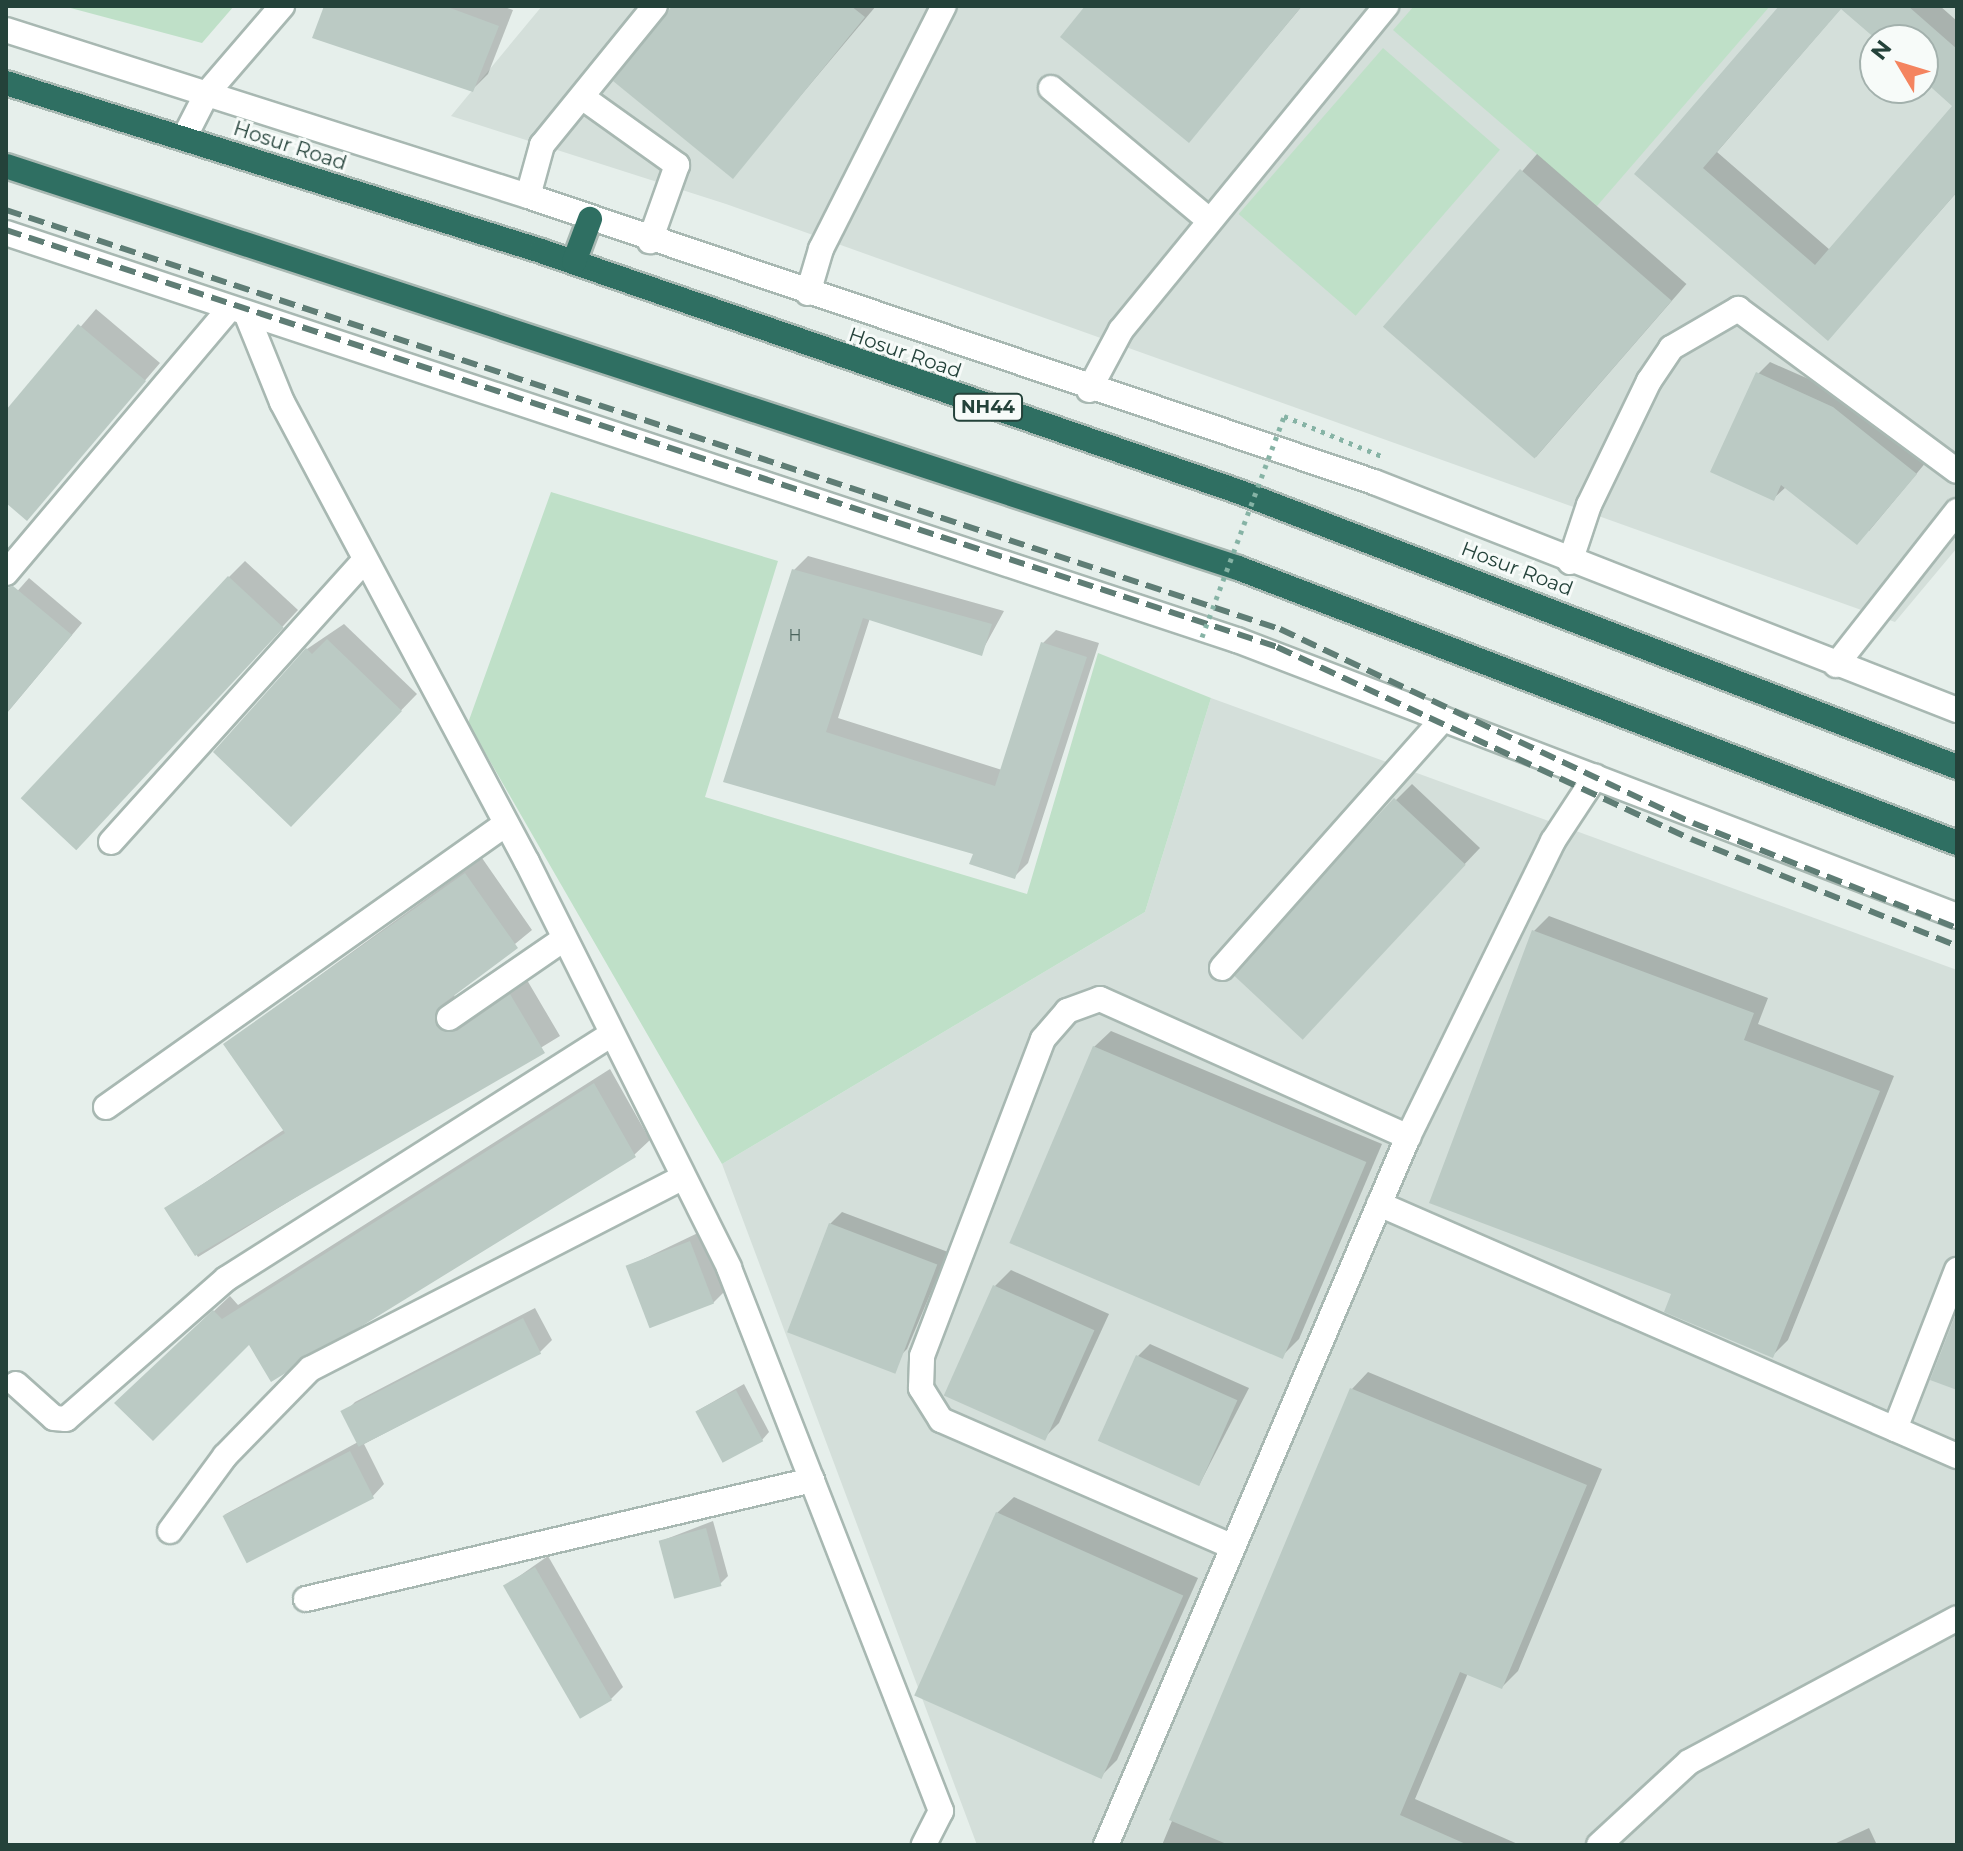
<!DOCTYPE html>
<style>
body{margin:0}
#map{position:relative;width:1963px;height:1851px;overflow:hidden;background:#e6efeb;font-family:Montserrat,sans-serif}
div>[style]{position:absolute}
.built>*{inset:0;background:#d4dfda}
.green>*{inset:0;background:#bfe0c8;transform-origin:0 0}
.shadow>*{inset:0;background:#0003;transform-origin:0 0}
.building>*{inset:0;background:#bbcac4;transform-origin:0 0}
.path>*{height:5px;margin-top:-2.5px;transform-origin:0;background:repeating-linear-gradient(90deg,#86b3a5 0 4px,transparent 0 10px)}
.roads{filter:drop-shadow(2px 0 #a8b8b2) drop-shadow(-2px 0 #a8b8b2) drop-shadow(0 2px #a8b8b2) drop-shadow(0 -2px #a8b8b2)}
.minor>*{height:24px;margin:-12px;padding:0 12px;transform-origin:12px;border-radius:12px;background:#fff}
.highway>*{height:24px;margin:-12px;padding:0 12px;transform-origin:12px;border-radius:12px;background:#2f6f62}
.rail>*{height:6px;margin-top:-3px;transform-origin:0;background:repeating-linear-gradient(90deg,#5f7d75 0 16px,transparent 0 24px)}
.path-bridge>*{height:5px;margin-top:-2.5px;transform-origin:0;background:repeating-linear-gradient(90deg,#86b3a5 0 4px,transparent 0 10px)}
span{translate:-50% -50%;white-space:nowrap;text-align:center;line-height:1.15;-webkit-text-stroke:6px #f7fbf9;paint-order:stroke}
.number-label{font-size:16px;color:#4a645c}
.number-label span{-webkit-text-stroke-width:0}
.shield-label span{padding:2px 6px;background:#f7fbf9;border:2px solid;border-radius:6px;-webkit-text-stroke-width:0}
.shield-label{font-size:18px;color:#24423a;font-weight:700}
.street-label{font-size:20px;color:#24423a}
.frame{position:absolute;inset:0;border:8px solid #24423a;pointer-events:none}
.north{position:absolute;left:1859px;top:24px;width:80px;height:80px;box-sizing:border-box;background:#f7fbf9;border:2px solid #a3b1ad;border-radius:50%;rotate:308deg;font-size:22px;font-weight:700;line-height:32px;text-align:center;color:#24423a}
.north::after{content:'';display:block;margin:auto;width:28px;height:36px;background:#f4845f;clip-path:polygon(50% 0,100% 100%,50% 72%,0 100%)}
</style>
<div id="map">
<div class="built">
<i style="clip-path:polygon(evenodd,542px 6px,1957px 6px,1957px 548px,1895px 622px,726px 204px,451px 116px,542px 6px,1875px 40px,1923px 40px,1923px 88px,1875px 88px,1875px 40px)"></i>
<i style="clip-path:polygon(1211px 698px,1957px 970px,1957px 1845px,977px 1845px,722px 1164px,1145px 912px)"></i>
</div>
<div class="green">
<i style="clip-path:polygon(63px 6px,234px 6px,202px 43px)"></i>
<i style="clip-path:polygon(1414px 6px,1770px 6px,1597px 206px,1393px 30px)"></i>
<i style="left:1383px;top:48px;width:155px;height:220px;rotate:41deg"></i>
<i style="clip-path:polygon(551px 492px,778px 561px,705px 797px,1027px 894px,1098px 653px,1211px 698px,1145px 912px,722px 1164px,468px 723px)"></i>
</div>
<div class="shadow">
<i style="clip-path:polygon(326px 6px,502px 6px,513px 10px,488px 74px,472px 90px)"></i>
<i style="clip-path:polygon(676px 6px,876px 6px,733px 176px)"></i>
<i style="clip-path:polygon(1085px 6px,1302px 6px,1189px 141px)"></i>
<i style="clip-path:polygon(evenodd,1782px 6px,1940px 6px,1957px 21px,1957px 192px,1828px 339px,1637px 173px,1782px 6px,1842px 7px,1880px 40px,1923px 40px,1923px 78px,1955px 106px,1830px 250px,1717px 152px,1842px 7px)"></i>
<i style="left:1537px;top:154px;width:198px;height:229px;rotate:41deg"></i>
<i style="clip-path:polygon(96px 309px,160px 363px,27px 518px,6px 501px,6px 413px)"></i>
<i style="clip-path:polygon(1770px 362px,1845px 395px,1927px 461px,1869px 531px,1786px 487px,1774px 498px,1758px 374px)"></i>
<i style="clip-path:polygon(808px 556px,1004px 611px,981px 653px,870px 618px,838px 718px,1002px 770px,1043px 643px,1056px 630px,1099px 643px,1028px 863px,1014px 877px,975px 852px,726px 781px,794px 570px)"></i>
<i style="clip-path:polygon(245px 561px,298px 610px,92px 831px,229px 577px)"></i>
<i style="clip-path:polygon(29px 578px,82px 623px,6px 714px,6px 604px)"></i>
<i style="clip-path:polygon(344px 624px,417px 694px,291px 824px,307px 649px)"></i>
<i style="clip-path:polygon(1412px 784px,1480px 848px,1316px 1020px,1396px 800px)"></i>
<i style="clip-path:polygon(482px 858px,532px 930px,455px 993px,451px 1010px,475px 1015px,527px 980px,560px 1036px,198px 1257px,167px 1208px,285px 1129px,225px 1044px)"></i>
<i style="clip-path:polygon(1549px 916px,1768px 998px,1758px 1024px,1894px 1076px,1788px 1340px,1772px 1356px,1674px 1293px,1534px 931px)"></i>
<i style="clip-path:polygon(1111px 1031px,1382px 1144px,1299px 1339px,1283px 1355px,1094px 1047px)"></i>
<i style="clip-path:polygon(610px 1069px,650px 1140px,634px 1155px,250px 1341px,133px 1387px,230px 1296px,238px 1305px)"></i>
<i style="clip-path:polygon(842px 1212px,948px 1252px,907px 1349px,895px 1361px,830px 1224px)"></i>
<i style="clip-path:polygon(702px 1231px,725px 1291px,713px 1303px,629px 1266px)"></i>
<i style="clip-path:polygon(1011px 1270px,1109px 1314px,1059px 1423px,1043px 1439px,995px 1286px)"></i>
<i style="clip-path:polygon(535px 1308px,552px 1340px,540px 1352px,364px 1444px,384px 1484px,372px 1497px,224px 1515px,358px 1442px,343px 1414px,355px 1402px)"></i>
<i style="clip-path:polygon(1150px 1344px,1249px 1388px,1199px 1485px,1138px 1356px)"></i>
<i style="clip-path:polygon(1368px 1372px,1602px 1469px,1518px 1671px,1502px 1687px,1468px 1673px,1415px 1799px,1520px 1845px,1162px 1845px,1352px 1389px)"></i>
<i style="clip-path:polygon(744px 1384px,769px 1432px,762px 1440px,697px 1411px)"></i>
<i style="clip-path:polygon(1014px 1497px,1198px 1578px,1117px 1760px,1101px 1776px,997px 1513px)"></i>
<i style="clip-path:polygon(713px 1521px,728px 1576px,720px 1584px,661px 1541px)"></i>
<i style="clip-path:polygon(548px 1556px,623px 1687px,611px 1699px,505px 1586px)"></i>
<i style="clip-path:polygon(1869px 1828px,1877px 1845px,1833px 1845px,1834px 1844px)"></i>
</div>
<div class="building">
<i style="clip-path:polygon(324px 6px,445px 6px,499px 26px,473px 92px,312px 38px)"></i>
<i style="clip-path:polygon(672px 6px,851px 6px,865px 17px,733px 179px,613px 81px)"></i>
<i style="clip-path:polygon(1085px 6px,1302px 6px,1189px 143px,1060px 37px)"></i>
<i style="clip-path:polygon(evenodd,1779px 6px,1908px 6px,1957px 49px,1957px 192px,1828px 341px,1634px 174px,1779px 6px,1841px 9px,1877px 40px,1923px 40px,1923px 80px,1952px 106px,1815px 265px,1703px 168px,1841px 9px)"></i>
<i style="left:1520px;top:169px;width:201px;height:209px;rotate:41deg"></i>
<i style="clip-path:polygon(78px 324px,146px 381px,27px 521px,6px 503px,6px 410px)"></i>
<i style="clip-path:polygon(1756px 372px,1833px 407px,1917px 474px,1857px 545px,1781px 485px,1774px 501px,1710px 472px)"></i>
<i style="clip-path:polygon(792px 569px,992px 624px,982px 656px,863px 618px,826px 732px,995px 786px,1041px 642px,1087px 657px,1015px 879px,969px 864px,973px 854px,723px 782px)"></i>
<i style="left:228px;top:576px;width:76px;height:304px;rotate:43deg"></i>
<i style="clip-path:polygon(13px 586px,72px 635px,6px 714px,6px 588px)"></i>
<i style="clip-path:polygon(327px 639px,402px 711px,291px 827px,213px 752px,306px 648px,312px 654px)"></i>
<i style="left:1394px;top:798px;width:98px;height:239px;rotate:43deg"></i>
<i style="clip-path:polygon(465px 873px,518px 948px,440px 1006px,436px 1026px,457px 1031px,510px 994px,545px 1053px,195px 1256px,164px 1208px,285px 1133px,223px 1044px)"></i>
<i style="clip-path:polygon(1532px 930px,1754px 1013px,1744px 1040px,1880px 1091px,1773px 1358px,1664px 1312px,1671px 1294px,1429px 1203px)"></i>
<i style="left:1093px;top:1046px;width:297px;height:214px;rotate:23deg"></i>
<i style="clip-path:polygon(594px 1083px,636px 1157px,271px 1382px,249px 1345px,153px 1441px,114px 1403px,213px 1310px,222px 1319px)"></i>
<i style="left:829px;top:1223px;width:116px;height:117px;rotate:21deg"></i>
<i style="left:690px;top:1241px;width:67px;height:69px;rotate:69deg"></i>
<i style="left:993px;top:1285px;width:111px;height:121px;rotate:24deg"></i>
<i style="clip-path:polygon(1957px 1311px,1957px 1390px,1930px 1380px)"></i>
<i style="left:523px;top:1318px;width:40px;height:205px;rotate:63deg"></i>
<i style="left:1136px;top:1355px;width:111px;height:94px;rotate:24deg"></i>
<i style="clip-path:polygon(1350px 1388px,1587px 1485px,1502px 1689px,1460px 1672px,1400px 1815px,1468px 1845px,1229px 1845px,1169px 1820px)"></i>
<i style="left:736px;top:1390px;width:58px;height:46px;rotate:62deg"></i>
<i style="left:350px;top:1451px;width:53px;height:143px;rotate:63deg"></i>
<i style="left:996px;top:1512px;width:205px;height:201px;rotate:24deg"></i>
<i style="left:706px;top:1528px;width:60px;height:49px;rotate:75deg"></i>
<i style="left:535px;top:1567px;width:154px;height:37px;rotate:60deg"></i>
</div>
<div class="path">
<i style="left:1284px;top:416px;width:108px;rotate:22.3deg"></i>
</div>
<div class="roads">
<div class="minor">
<i style="left:6px;top:30px;width:548px;rotate:17.64deg"></i>
<i style="left:528px;top:196px;width:893px;rotate:18.68deg"></i>
<i style="left:1374px;top:482px;width:626px;rotate:21.36deg"></i>
<i style="left:1051px;top:88px;width:207px;rotate:39.9deg"></i>
<i style="left:582px;top:97px;width:117px;rotate:35.6deg"></i>
<i style="left:677px;top:165px;width:81px;rotate:109.6deg"></i>
<i style="left:184px;top:138px;width:51px;rotate:-62.9deg"></i>
<i style="left:207px;top:93px;width:115px;rotate:-49.2deg"></i>
<i style="left:528px;top:196px;width:53px;rotate:-74.6deg"></i>
<i style="left:542px;top:145px;width:179px;rotate:-50.9deg"></i>
<i style="left:6px;top:233px;width:1297px;rotate:18.3deg"></i>
<i style="left:1237px;top:640px;width:771px;rotate:20.97deg"></i>
<i style="left:808px;top:293px;width:46px;rotate:-73.5deg"></i>
<i style="left:821px;top:249px;width:272px;rotate:-63.2deg"></i>
<i style="left:246px;top:313px;width:96px;rotate:68deg"></i>
<i style="left:282px;top:402px;width:521px;rotate:61.96deg"></i>
<i style="left:527px;top:862px;width:453px;rotate:63.5deg"></i>
<i style="left:729px;top:1268px;width:583px;rotate:68.67deg"></i>
<i style="left:941px;top:1811px;width:38px;rotate:117deg"></i>
<i style="left:1089px;top:390px;width:68px;rotate:-61.9deg"></i>
<i style="left:1121px;top:330px;width:419px;rotate:-50.7deg"></i>
<i style="left:1570px;top:562px;width:60px;rotate:-71.6deg"></i>
<i style="left:1589px;top:505px;width:138px;rotate:-64.2deg"></i>
<i style="left:1649px;top:381px;width:40px;rotate:-56deg"></i>
<i style="left:1671px;top:348px;width:78px;rotate:-30.2deg"></i>
<i style="left:1738px;top:309px;width:272px;rotate:36.5deg"></i>
<i style="left:6px;top:573px;width:347px;rotate:-49.8deg"></i>
<i style="left:1836px;top:665px;width:196px;rotate:-51.8deg"></i>
<i style="left:111px;top:842px;width:377px;rotate:-48deg"></i>
<i style="left:1222px;top:968px;width:333px;rotate:-48.4deg"></i>
<i style="left:449px;top:1018px;width:140px;rotate:-34.5deg"></i>
<i style="left:106px;top:1107px;width:490px;rotate:-35.3deg"></i>
<i style="left:1379px;top:1204px;width:631px;rotate:23.56deg"></i>
<i style="left:16px;top:1384px;width:51px;rotate:41.8deg"></i>
<i style="left:54px;top:1418px;width:12px;rotate:5deg"></i>
<i style="left:66px;top:1419px;width:213px;rotate:-41.2deg"></i>
<i style="left:226px;top:1279px;width:456px;rotate:-32.4deg"></i>
<i style="left:1895px;top:1429px;width:171px;rotate:-68.7deg"></i>
<i style="left:170px;top:1531px;width:93px;rotate:-53.7deg"></i>
<i style="left:225px;top:1456px;width:122px;rotate:-45.7deg"></i>
<i style="left:310px;top:1369px;width:416px;rotate:-27.2deg"></i>
<i style="left:1231px;top:1546px;width:316px;rotate:-156.5deg"></i>
<i style="left:941px;top:1420px;width:38px;rotate:-122deg"></i>
<i style="left:921px;top:1388px;width:32px;rotate:-88deg"></i>
<i style="left:922px;top:1356px;width:339px;rotate:-69.1deg"></i>
<i style="left:1043px;top:1039px;width:37px;rotate:-49deg"></i>
<i style="left:1067px;top:1011px;width:35px;rotate:-20deg"></i>
<i style="left:1100px;top:999px;width:338px;rotate:24.1deg"></i>
<i style="left:306px;top:1599px;width:520px;rotate:-13.23deg"></i>
<i style="left:1106px;top:1845px;width:770px;rotate:-66.9deg"></i>
<i style="left:1408px;top:1137px;width:330px;rotate:-63.9deg"></i>
<i style="left:1553px;top:841px;width:77px;rotate:-56.7deg"></i>
<i style="left:1599px;top:1845px;width:122px;rotate:-42.7deg"></i>
<i style="left:1689px;top:1762px;width:304px;rotate:-28.2deg"></i>
</div>
<div class="highway">
<i style="left:6px;top:83px;width:561px;rotate:17.43deg"></i>
<i style="left:541px;top:251px;width:736px;rotate:19.03deg"></i>
<i style="left:1237px;top:491px;width:771px;rotate:20.97deg"></i>
<i style="left:6px;top:166px;width:1296px;rotate:18.07deg"></i>
<i style="left:1238px;top:568px;width:770px;rotate:20.93deg"></i>
<i style="left:574px;top:262px;width:46px;rotate:-69.6deg"></i>
</div>
</div>
<div class="rail">
<i style="left:6px;top:210px;width:1341px;rotate:18.21deg"></i>
<i style="left:1280px;top:629px;width:456px;rotate:25.2deg"></i>
<i style="left:1693px;top:823px;width:284px;rotate:21.7deg"></i>
<i style="left:6px;top:230px;width:1338px;rotate:18.16deg"></i>
<i style="left:1277px;top:647px;width:456px;rotate:24.9deg"></i>
<i style="left:1691px;top:839px;width:287px;rotate:21.9deg"></i>
</div>
<div class="path-bridge">
<i style="left:1202px;top:637px;width:236px;rotate:-69.6deg"></i>
</div>
<div class="number-label">
<span style="left:795px;top:636px">H</span>
</div>
<div class="shield-label">
<span style="left:988px;top:407px">NH44</span>
</div>
<div class="street-label">
<span style="left:290px;top:146px;rotate:18deg">Hosur Road</span>
<span style="left:905px;top:353px;rotate:19deg">Hosur Road</span>
<span style="left:1517px;top:569px;rotate:21deg">Hosur Road</span>
</div>
<div class="frame"></div>
<div class="north">N</div>
</div>
